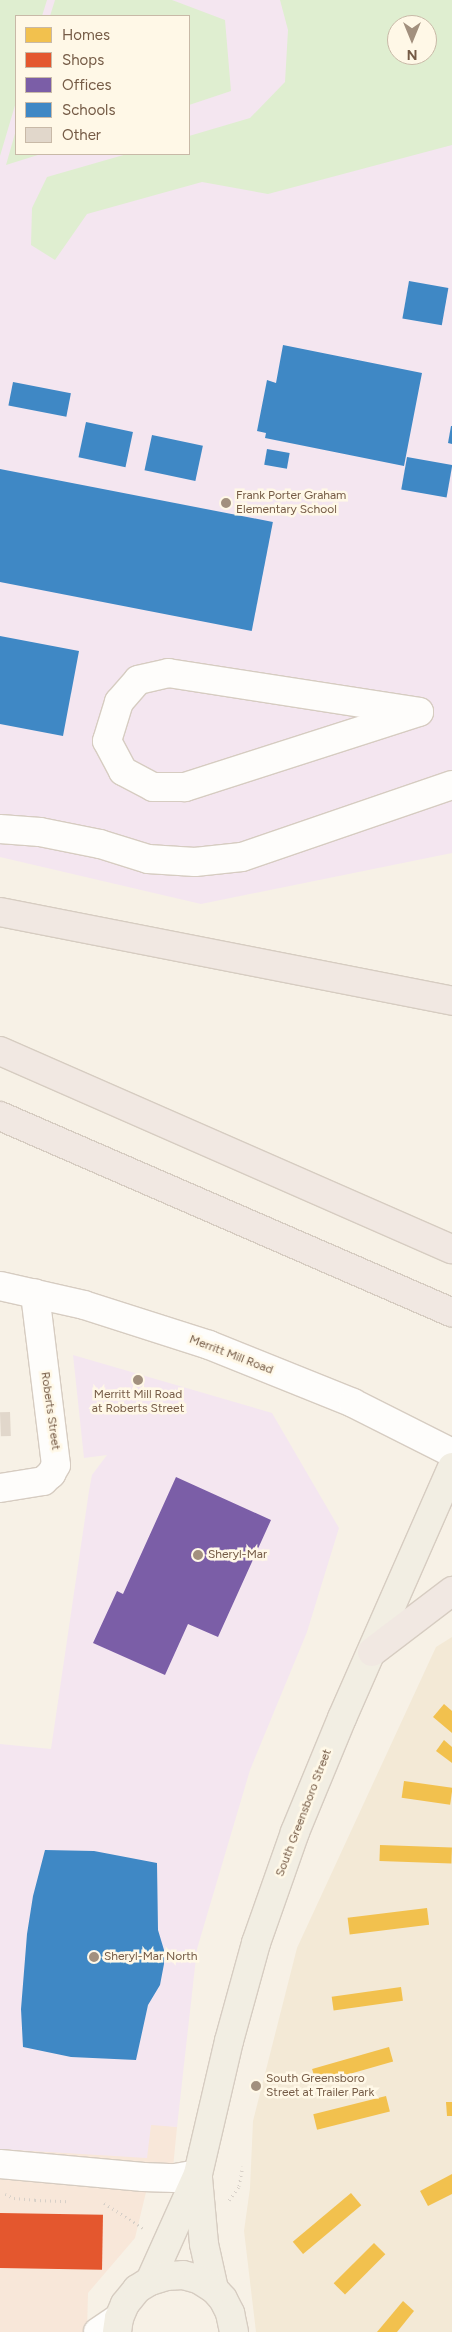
<!DOCTYPE html>
<style>
body{margin:0}
#map{position:relative;width:452px;height:2332px;overflow:hidden;background:#f7f1e6;font-family:Figtree,sans-serif}
div>[style]{position:absolute}
.residential>*{inset:0;background:#f3e9d6}
.commercial>*{inset:0;background:#f8e7d9}
.education>*{inset:0;background:#f4e6f0}
.green>*{inset:0;background:#dfeed0}
.homes>*{inset:0;background:#f2c14e;transform-origin:0 0}
.shops>*{inset:0;background:#e4572e;transform-origin:0 0}
.offices>*{inset:0;background:#7b5ea7}
.schools>*{inset:0;background:#3f88c5;transform-origin:0 0}
.building>*{inset:0;background:#e1d7cb;transform-origin:0 0}
.path>*{height:3px;margin-top:-1.5px;transform-origin:0;background:repeating-linear-gradient(90deg,#d7d0c8 0 1px,transparent 0 5px)}
.roads{filter:drop-shadow(1px 0 #d6ccc1) drop-shadow(-1px 0 #d6ccc1) drop-shadow(0 1px #d6ccc1) drop-shadow(0 -1px #d6ccc1)}
.minor>*{height:28px;margin:-14px;padding:0 14px;transform-origin:14px;border-radius:14px;background:#fefdfb}
.major>*{height:28px;margin:-14px;padding:0 14px;transform-origin:14px;border-radius:14px;background:#f2eee3}
.highway>*{height:28px;margin:-14px;padding:0 14px;transform-origin:14px;border-radius:14px;background:#f1e8e2}
.dots>*{width:14px;height:14px;translate:-50% -50%;box-sizing:border-box;border:2px solid #fff8e7;border-radius:50%}
span{translate:-50% -50%;white-space:nowrap;text-align:center;line-height:1.15;-webkit-text-stroke:5px #fff8e7;paint-order:stroke}
.poi-label{font-size:12px;color:#755b46}
.left{translate:0 -50%;text-align:left}
.street-label{font-size:12px;color:#755b46}
.legend{position:absolute;left:15px;top:15px;width:175px;height:140px;box-sizing:border-box;background:#fff8e7;border:1px solid #c8b9a7;margin:0;padding:6px 9px;list-style:none;font-size:15px;color:#755b46}
.legend li{display:flex;align-items:center;gap:10px;height:25px}
.legend b{width:25px;border:1px solid #c8b9a7}
.north{position:absolute;left:387px;top:15px;width:50px;height:50px;box-sizing:border-box;background:#fff8e7;border:1px solid #c8b9a7;border-radius:50%;rotate:180deg;font-size:14px;font-weight:700;line-height:20px;text-align:center;color:#755b46}
.north::after{content:'';display:block;margin:auto;width:18px;height:22px;background:#a2907e;clip-path:polygon(50% 0,100% 100%,50% 72%,0 100%)}
</style>
<div id="map">
<div class="residential">
<i style="clip-path:polygon(452px 1637px,452px 2332px,256px 2332px,244px 2231px,250px 2188px,253px 2121px,297px 1948px,436px 1647px)"></i>
</div>
<div class="commercial">
<i style="clip-path:polygon(151px 2124px,177px 2127px,173px 2168px,152px 2167px,135px 2238px,88px 2293px,87px 2332px,0 2332px,0 2149px,146px 2157px)"></i>
</div>
<div class="education">
<i style="clip-path:polygon(evenodd,0 0,452px 0,452px 853px,201px 904px,0 857px,0 0,16px 16px,189px 16px,189px 154px,16px 154px,16px 16px,0 0,397px 25px,427px 25px,427px 55px,397px 55px,397px 25px)"></i>
<i style="clip-path:polygon(73px 1355px,272px 1413px,339px 1528px,307px 1632px,250px 1770px,197px 1949px,177px 2127px,151px 2125px,147px 2158px,0 2149px,0 1744px,51px 1749px,89px 1491px,92px 1475px,107px 1455px,84px 1458px)"></i>
</div>
<div class="green">
<i style="clip-path:polygon(0 0,47px 0,42px 16px,16px 16px,16px 102px,0 156px)"></i>
<i style="clip-path:polygon(55px 0,172px 0,225px 20px,231px 91px,189px 105px,189px 16px,50px 16px)"></i>
<i style="clip-path:polygon(evenodd,280px 0,452px 0,452px 145px,268px 194px,202px 182px,87px 214px,55px 260px,31px 245px,32px 208px,47px 177px,127px 154px,189px 154px,189px 136px,250px 118px,285px 82px,288px 30px,280px 0,397px 25px,427px 25px,427px 55px,397px 55px,397px 25px)"></i>
<i style="clip-path:polygon(16px 130px,16px 154px,41px 154px,6px 165px)"></i>
</div>
<div class="homes">
<i style="clip-path:polygon(444px 1704px,452px 1711px,452px 1733px,433px 1717px)"></i>
<i style="clip-path:polygon(444px 1740px,452px 1747px,452px 1763px,436px 1751px)"></i>
<i style="left:404px;top:1781px;width:49px;height:17px;rotate:8deg"></i>
<i style="left:380px;top:1845px;width:72px;height:16px;rotate:2deg"></i>
<i style="left:427px;top:1908px;width:17px;height:80px;rotate:83deg"></i>
<i style="left:401px;top:1987px;width:14px;height:70px;rotate:82deg"></i>
<i style="left:389px;top:2047px;width:15px;height:80px;rotate:74deg"></i>
<i style="left:386px;top:2096px;width:16px;height:75px;rotate:76deg"></i>
<i style="clip-path:polygon(446px 2102px,452px 2102px,452px 2116px,447px 2116px)"></i>
<i style="clip-path:polygon(452px 2174px,452px 2194px,428px 2206px,420px 2191px)"></i>
<i style="left:351px;top:2193px;width:16px;height:76px;rotate:50deg"></i>
<i style="left:374px;top:2243px;width:16px;height:57px;rotate:45deg"></i>
<i style="clip-path:polygon(403px 2301px,414px 2311px,397px 2332px,377px 2332px)"></i>
</div>
<div class="shops">
<i style="left:0;top:2213px;width:103px;height:55px;rotate:1deg"></i>
</div>
<div class="offices">
<i style="clip-path:polygon(176px 1477px,271px 1520px,218px 1637px,188px 1624px,165px 1675px,93px 1643px,117px 1591px,123px 1594px)"></i>
</div>
<div class="schools">
<i style="left:409px;top:281px;width:40px;height:38px;rotate:10deg"></i>
<i style="clip-path:polygon(283px 345px,422px 373px,404px 466px,265px 438px,266px 433px,257px 431px,267px 380px,276px 383px)"></i>
<i style="left:13px;top:382px;width:59px;height:24px;rotate:11deg"></i>
<i style="left:86px;top:422px;width:48px;height:36px;rotate:12deg"></i>
<i style="clip-path:polygon(451px 426px,452px 426px,452px 444px,448px 443px)"></i>
<i style="left:152px;top:435px;width:52px;height:36px;rotate:12deg"></i>
<i style="left:267px;top:449px;width:23px;height:16px;rotate:10deg"></i>
<i style="left:407px;top:457px;width:46px;height:33px;rotate:10deg"></i>
<i style="left:0;top:469px;width:278px;height:111px;rotate:11deg"></i>
<i style="clip-path:polygon(0 636px,79px 651px,63px 736px,0 724px)"></i>
<i style="clip-path:polygon(45px 1850px,94px 1851px,157px 1863px,158px 1930px,164px 1950px,164px 1964px,160px 1985px,148px 2005px,136px 2060px,71px 2057px,23px 2047px,21px 2009px,27px 1934px,33px 1896px)"></i>
</div>
<div class="building">
<i style="left:10px;top:1412px;width:24px;height:10px;rotate:88deg"></i>
</div>
<div class="path">
<i style="left:5px;top:2194px;width:10px;rotate:24deg"></i>
<i style="left:14px;top:2198px;width:21px;rotate:5deg"></i>
<i style="left:35px;top:2200px;width:33px;rotate:2deg"></i>
<i style="left:229px;top:2200px;width:17px;rotate:-54deg"></i>
<i style="left:239px;top:2186px;width:20px;rotate:-79deg"></i>
<i style="left:104px;top:2203px;width:46px;rotate:32.7deg"></i>
</div>
<div class="roads">
<div class="minor">
<i style="left:168px;top:673px;width:254px;rotate:8.8deg"></i>
<i style="left:419px;top:712px;width:246px;rotate:162.2deg"></i>
<i style="left:185px;top:787px;width:32px;rotate:180deg"></i>
<i style="left:153px;top:787px;width:34px;rotate:-152deg"></i>
<i style="left:123px;top:771px;width:34px;rotate:-118deg"></i>
<i style="left:107px;top:741px;width:41px;rotate:-72.9deg"></i>
<i style="left:119px;top:702px;width:29px;rotate:-49deg"></i>
<i style="left:138px;top:680px;width:31px;rotate:-13deg"></i>
<i style="left:0;top:829px;width:40px;rotate:4.3deg"></i>
<i style="left:40px;top:832px;width:61px;rotate:11.3deg"></i>
<i style="left:100px;top:844px;width:50px;rotate:17.4deg"></i>
<i style="left:148px;top:859px;width:47px;rotate:3.7deg"></i>
<i style="left:195px;top:862px;width:47px;rotate:-6.1deg"></i>
<i style="left:242px;top:857px;width:222px;rotate:-18.9deg"></i>
<i style="left:0;top:1286px;width:86px;rotate:12.7deg"></i>
<i style="left:84px;top:1305px;width:131px;rotate:17.7deg"></i>
<i style="left:209px;top:1345px;width:155px;rotate:21.9deg"></i>
<i style="left:353px;top:1403px;width:111px;rotate:26.8deg"></i>
<i style="left:0;top:1488px;width:44px;rotate:-9.2deg"></i>
<i style="left:43px;top:1481px;width:11px;rotate:-41deg"></i>
<i style="left:51px;top:1474px;width:10px;rotate:-61deg"></i>
<i style="left:56px;top:1465px;width:173px;rotate:-97deg"></i>
<i style="left:0;top:2164px;width:144px;rotate:5.2deg"></i>
<i style="left:143px;top:2177px;width:32px;rotate:2deg"></i>
<i style="left:175px;top:2178px;width:23px;rotate:-10deg"></i>
<i style="left:98px;top:2332px;width:25px;rotate:-34deg"></i>
</div>
<div class="major">
<i style="left:198px;top:2178px;width:66px;rotate:84.8deg"></i>
<i style="left:204px;top:2244px;width:46px;rotate:77.5deg"></i>
<i style="left:150px;top:2281px;width:117px;rotate:-65.8deg"></i>
<i style="left:198px;top:2174px;width:137px;rotate:-76.9deg"></i>
<i style="left:229px;top:2041px;width:102px;rotate:-74.6deg"></i>
<i style="left:256px;top:1943px;width:118px;rotate:-70.6deg"></i>
<i style="left:295px;top:1832px;width:123px;rotate:-67.6deg"></i>
<i style="left:342px;top:1718px;width:274px;rotate:-66.3deg"></i>
<i style="left:117px;top:2332px;width:14px;rotate:-82deg"></i>
<i style="left:119px;top:2318px;width:15px;rotate:-67deg"></i>
<i style="left:125px;top:2304px;width:19px;rotate:-51deg"></i>
<i style="left:137px;top:2289px;width:15px;rotate:-32deg"></i>
<i style="left:150px;top:2281px;width:17px;rotate:-17deg"></i>
<i style="left:166px;top:2276px;width:17px;rotate:-3deg"></i>
<i style="left:183px;top:2275px;width:16px;rotate:15deg"></i>
<i style="left:198px;top:2279px;width:19px;rotate:32deg"></i>
<i style="left:214px;top:2289px;width:13px;rotate:48deg"></i>
<i style="left:223px;top:2299px;width:16px;rotate:63deg"></i>
<i style="left:230px;top:2313px;width:19px;rotate:78deg"></i>
</div>
<div class="highway">
<i style="left:0;top:912px;width:461px;rotate:11.1deg"></i>
<i style="left:0;top:1051px;width:493px;rotate:23.7deg"></i>
<i style="left:0;top:1116px;width:493px;rotate:23.5deg"></i>
<i style="left:372px;top:1652px;width:101px;rotate:-37.3deg"></i>
</div>
</div>
<div class="dots">
<i style="left:226px;top:503px;background:#a2907e"></i>
<i style="left:138px;top:1380px;background:#a2907e"></i>
<i style="left:198px;top:1555px;background:#a2907e"></i>
<i style="left:94px;top:1957px;background:#a2907e"></i>
<i style="left:256px;top:2086px;background:#a2907e"></i>
</div>
<div class="poi-label">
<span class="left" style="left:236px;top:503px">Frank Porter Graham<br>Elementary School</span>
<span style="left:138px;top:1402px">Merritt Mill Road<br>at Roberts Street</span>
<span class="left" style="left:208px;top:1555px">Sheryl-Mar</span>
<span class="left" style="left:104px;top:1957px">Sheryl-Mar North</span>
<span class="left" style="left:266px;top:2086px">South Greensboro<br>Street at Trailer Park</span>
</div>
<div class="street-label">
<span style="left:231px;top:1355px;rotate:21deg">Merritt Mill Road</span>
<span style="left:50px;top:1411px;rotate:82deg">Roberts Street</span>
<span style="left:304px;top:1813px;rotate:-69deg">South Greensboro Street</span>
</div>
<ul class="legend">
<li><b style="height:14px;background:#f2c14e"></b>Homes</li>
<li><b style="height:14px;background:#e4572e"></b>Shops</li>
<li><b style="height:14px;background:#7b5ea7"></b>Offices</li>
<li><b style="height:14px;background:#3f88c5"></b>Schools</li>
<li><b style="height:14px;background:#e1d7cb"></b>Other</li>
</ul>
<div class="north">N</div>
</div>
